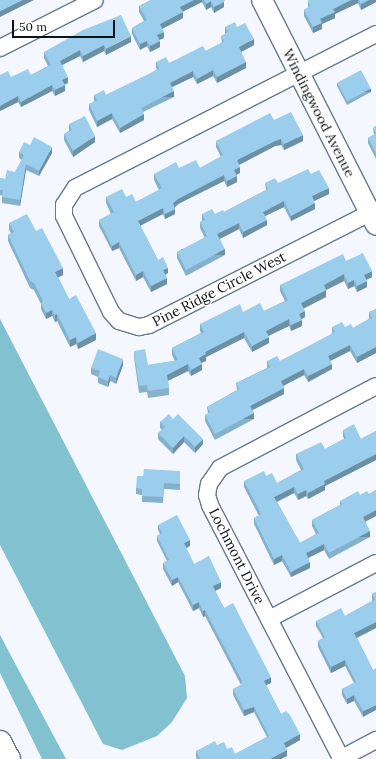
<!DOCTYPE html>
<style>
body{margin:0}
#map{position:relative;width:376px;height:759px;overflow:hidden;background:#f4f8fe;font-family:Lora,serif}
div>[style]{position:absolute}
.water>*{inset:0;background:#81c1d0}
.roads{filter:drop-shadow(1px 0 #677990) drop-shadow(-1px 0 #677990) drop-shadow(0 1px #677990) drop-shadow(0 -1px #677990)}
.minor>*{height:16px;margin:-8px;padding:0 8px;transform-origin:8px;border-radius:8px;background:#fff}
.tertiary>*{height:20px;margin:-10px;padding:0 10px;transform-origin:10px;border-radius:10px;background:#fff}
.secondary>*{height:22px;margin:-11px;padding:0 11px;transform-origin:11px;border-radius:11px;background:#fff}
.wall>*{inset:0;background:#85b1cc}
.shaded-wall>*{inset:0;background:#6c90a6;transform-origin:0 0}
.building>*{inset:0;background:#9bceed;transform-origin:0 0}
span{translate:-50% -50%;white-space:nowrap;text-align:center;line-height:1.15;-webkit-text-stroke:3px #fff;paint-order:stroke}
.street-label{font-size:14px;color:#0b121a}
.scale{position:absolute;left:12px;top:20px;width:103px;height:18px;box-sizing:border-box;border:2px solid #0b121a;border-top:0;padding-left:5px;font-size:12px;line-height:14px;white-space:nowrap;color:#0b121a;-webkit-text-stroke:3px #fff;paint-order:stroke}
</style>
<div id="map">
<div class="water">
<i style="clip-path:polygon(0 319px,185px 676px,187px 698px,172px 722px,157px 736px,122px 750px,103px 744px,0 545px)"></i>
<i style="clip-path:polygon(0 635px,17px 667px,66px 759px,42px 759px,0 673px)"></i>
</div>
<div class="roads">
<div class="minor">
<i style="left:376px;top:34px;width:338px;rotate:152.9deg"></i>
<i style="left:75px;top:188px;width:20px;rotate:123deg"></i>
<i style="left:64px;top:205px;width:11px;rotate:90deg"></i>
<i style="left:64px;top:216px;width:107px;rotate:63.9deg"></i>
<i style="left:111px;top:312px;width:12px;rotate:48deg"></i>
<i style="left:119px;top:321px;width:21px;rotate:17deg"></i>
<i style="left:139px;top:327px;width:10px;rotate:-11deg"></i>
<i style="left:149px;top:325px;width:254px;rotate:-26.9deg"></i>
<i style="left:0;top:48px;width:106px;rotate:-26.8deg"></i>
<i style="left:269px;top:619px;width:121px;rotate:-27.6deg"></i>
<i style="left:341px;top:758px;width:285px;rotate:-117.4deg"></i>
<i style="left:210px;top:505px;width:10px;rotate:-107deg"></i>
<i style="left:207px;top:495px;width:11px;rotate:-80deg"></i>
<i style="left:209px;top:484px;width:19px;rotate:-55deg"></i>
<i style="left:220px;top:468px;width:176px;rotate:-27.7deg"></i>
<i style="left:340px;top:759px;width:41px;rotate:-27.8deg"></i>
</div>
<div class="tertiary">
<i style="left:262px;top:0;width:252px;rotate:63.1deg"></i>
</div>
<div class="secondary">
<i style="left:0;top:742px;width:19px;rotate:62deg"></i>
</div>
</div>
<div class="wall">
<i style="clip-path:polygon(151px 0,225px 0,224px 1px,224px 7px,214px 13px,211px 7px,206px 10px,202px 2px,182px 12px,183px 18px,162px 29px,164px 38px,159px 40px,160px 47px,150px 52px,147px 46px,140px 50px,132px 34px,132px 28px,144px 21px,139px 12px,139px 6px)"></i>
<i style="clip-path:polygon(309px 0,376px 0,376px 2px,361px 10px,358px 3px,335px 14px,335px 18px,322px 24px,322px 29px,313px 33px,304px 16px,304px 10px,308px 8px,308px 1px)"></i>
<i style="clip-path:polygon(225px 27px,237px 27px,254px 45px,241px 52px,246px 68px,217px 83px,213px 76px,197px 84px,193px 77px,172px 87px,174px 97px,143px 112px,144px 120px,120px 133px,112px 119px,97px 127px,89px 110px,89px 104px,94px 102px,94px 95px,106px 95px,153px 72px,157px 69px,156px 68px,156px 62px,169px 63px,206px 51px,222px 43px,221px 36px,225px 34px)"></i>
<i style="clip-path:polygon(131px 42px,106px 55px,104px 51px,83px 62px,80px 56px,62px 65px,68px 83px,64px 84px,65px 91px,55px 96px,52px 91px,21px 107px,18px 102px,0 111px,0 75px,11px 77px,31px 75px,48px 66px,44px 58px,44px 52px)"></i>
<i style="clip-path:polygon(337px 83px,371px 92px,347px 105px,337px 86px)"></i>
<i style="clip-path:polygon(274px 120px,303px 141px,284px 150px,281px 145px,275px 146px,239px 165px,240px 173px,236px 175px,237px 182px,227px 187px,224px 181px,178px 204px,175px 207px,175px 214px,165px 219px,163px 214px,140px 225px,158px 260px,168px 273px,165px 275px,167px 284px,151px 292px,143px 277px,136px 281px,119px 248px,112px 251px,99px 226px,99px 220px,111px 214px,106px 203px,106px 197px,126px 197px,136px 202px,159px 190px,154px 180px,154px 174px,179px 168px,200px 168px,221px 157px,216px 147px,216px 141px)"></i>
<i style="clip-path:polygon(69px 124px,95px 142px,73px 157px,64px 140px,64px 134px,69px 131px)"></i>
<i style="clip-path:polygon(376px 126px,376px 159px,368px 143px,368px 138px,374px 135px,373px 128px)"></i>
<i style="clip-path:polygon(30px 145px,52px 153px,39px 176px,26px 170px,20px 206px,2px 203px,2px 196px,0 195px,0 178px,5px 179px,15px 172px,22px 160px,19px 158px,19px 152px)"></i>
<i style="clip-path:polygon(311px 174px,329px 194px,314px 201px,315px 209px,291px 221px,284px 207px,265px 216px,267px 225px,243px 238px,239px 229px,220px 239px,225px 255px,186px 276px,177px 258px,177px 252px,205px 238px,200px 228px,200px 222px,202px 221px,202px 214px,215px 214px,224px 212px,266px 190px,265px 183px,278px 183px)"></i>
<i style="clip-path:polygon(9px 223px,36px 231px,63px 275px,58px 277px,69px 299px,96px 340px,78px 349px,76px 344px,70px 347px,57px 321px,55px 322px,52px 316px,46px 319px,41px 309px,41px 304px,34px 290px,30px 288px,8px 241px,8px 235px,11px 233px,9px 230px)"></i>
<i style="clip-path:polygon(346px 261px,372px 277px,366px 280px,367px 287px,357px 292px,354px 286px,348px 289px,344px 281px,326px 290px,326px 297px,303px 308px,305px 317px,301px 319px,302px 326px,291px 331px,289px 326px,268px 336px,269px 343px,252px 352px,244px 338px,206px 357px,206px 361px,201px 363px,202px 370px,191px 376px,188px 371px,168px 381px,169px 388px,169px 395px,148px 398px,147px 392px,139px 393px,134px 357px,134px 351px,148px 365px,175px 361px,172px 355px,172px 348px,201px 333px,200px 331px,200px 324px,243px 312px,264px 311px,285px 301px,280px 291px,280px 285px)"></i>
<i style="clip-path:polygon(376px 309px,376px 353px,357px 363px,350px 351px,330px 361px,332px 369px,308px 382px,304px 375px,283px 386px,284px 394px,253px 410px,254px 419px,215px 440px,205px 421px,205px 415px,208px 414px,207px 407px,237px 390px,236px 383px,267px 368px,267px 361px,280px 361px,304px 349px,332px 334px,332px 327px,353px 328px,369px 319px,369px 312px)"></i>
<i style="clip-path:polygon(123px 365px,116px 384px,110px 381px,108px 387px,98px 383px,98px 377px,91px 374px,91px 368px)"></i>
<i style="clip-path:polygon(173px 419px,203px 444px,195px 453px,184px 442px,173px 454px,158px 439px,158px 433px,162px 430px,160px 428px,160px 422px)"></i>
<i style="clip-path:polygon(343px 430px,361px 439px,376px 431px,376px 460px,325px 486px,325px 490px,308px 499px,306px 496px,298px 500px,294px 493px,277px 502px,300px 543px,316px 534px,312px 526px,312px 520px,340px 505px,340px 501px,360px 495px,369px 494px,376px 490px,376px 516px,365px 521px,370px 537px,329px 559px,324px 550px,308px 558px,310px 568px,291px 577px,282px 561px,274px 565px,254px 524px,254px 518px,259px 516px,244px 487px,244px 481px,266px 476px,277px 483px,301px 470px,296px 460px,296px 454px,325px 449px,344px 439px,343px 436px)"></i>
<i style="clip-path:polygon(180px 471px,180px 490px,164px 489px,163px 503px,142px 502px,142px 495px,136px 494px,136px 488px,143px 476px)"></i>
<i style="clip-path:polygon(158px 525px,190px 546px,186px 548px,194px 564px,221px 588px,215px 591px,224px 608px,271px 683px,266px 685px,281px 714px,300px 740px,286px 748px,287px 756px,281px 759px,197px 759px,196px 757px,196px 751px,217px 745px,227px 749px,235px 754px,267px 737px,254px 712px,244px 716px,233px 695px,233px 689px,241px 685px,205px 616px,203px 617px,199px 608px,193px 611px,178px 582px,172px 586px,163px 569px,163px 563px,167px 561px,157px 541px,157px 536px,160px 534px,158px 530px)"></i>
<i style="clip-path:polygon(376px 592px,376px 629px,376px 628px,357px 638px,373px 670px,363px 717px,354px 701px,347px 704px,342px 695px,342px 689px,354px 683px,345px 666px,331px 673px,318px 647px,318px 641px,323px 638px,316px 626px,316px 621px,345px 616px,372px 601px,372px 594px)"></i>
</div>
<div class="shaded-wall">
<i style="clip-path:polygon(22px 0,34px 0,0 17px,0 11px)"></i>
<i style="clip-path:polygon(194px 0,202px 0,202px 2px,180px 13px,180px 7px)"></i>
<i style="clip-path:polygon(351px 0,358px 0,358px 3px,335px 14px,335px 18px,322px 24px,322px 29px,313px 33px,313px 27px,320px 19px,333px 9px)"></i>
<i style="clip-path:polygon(369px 0,376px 0,376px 2px,361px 10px,361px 4px)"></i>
<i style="clip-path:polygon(211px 1px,211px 7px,206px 10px,206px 4px)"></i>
<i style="clip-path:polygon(224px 2px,224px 7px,214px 13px,214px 7px)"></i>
<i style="clip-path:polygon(183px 12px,183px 18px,160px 30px,160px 24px)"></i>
<i style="clip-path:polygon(164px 32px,164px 38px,157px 41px,157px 35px)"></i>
<i style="clip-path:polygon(131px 36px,131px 42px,106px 55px,106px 49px)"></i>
<i style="clip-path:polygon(254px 39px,254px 45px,239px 53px,239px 47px)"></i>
<i style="clip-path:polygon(147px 41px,147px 46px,140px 50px,140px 44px)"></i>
<i style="clip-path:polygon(160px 41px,160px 47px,150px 52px,150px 46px)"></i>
<i style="clip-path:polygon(104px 45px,104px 51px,83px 62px,83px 56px)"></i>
<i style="clip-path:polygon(80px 50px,80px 56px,60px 66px,60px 61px)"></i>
<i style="clip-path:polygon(246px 62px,246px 68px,217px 83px,217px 77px)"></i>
<i style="clip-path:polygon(213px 70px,213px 76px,197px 84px,197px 79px)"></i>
<i style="clip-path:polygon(193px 71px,193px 77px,170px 88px,170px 83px)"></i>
<i style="clip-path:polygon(68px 77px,68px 83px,62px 86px,62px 80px)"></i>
<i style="clip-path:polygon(52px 85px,52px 91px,21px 107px,21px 102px)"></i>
<i style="clip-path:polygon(65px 85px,65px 91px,55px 96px,55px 90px)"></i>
<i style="left:371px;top:89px;width:3px;height:27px;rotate:90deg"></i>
<i style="left:174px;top:91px;width:6px;height:37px;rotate:90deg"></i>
<i style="clip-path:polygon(18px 96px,18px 102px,0 111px,0 106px)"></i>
<i style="clip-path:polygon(112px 113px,112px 119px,97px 127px,97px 121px)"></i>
<i style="clip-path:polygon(144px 114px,144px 120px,120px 133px,120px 128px)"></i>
<i style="clip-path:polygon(303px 135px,303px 141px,284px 150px,284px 144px)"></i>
<i style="clip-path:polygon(95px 136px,95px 142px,73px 157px,73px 151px)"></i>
<i style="clip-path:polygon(281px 139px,281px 145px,275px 146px,237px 166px,237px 160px,275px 141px)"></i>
<i style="clip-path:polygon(52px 147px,52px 153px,39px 176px,39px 171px)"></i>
<i style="clip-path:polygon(26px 164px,26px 170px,20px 206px,20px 200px)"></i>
<i style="clip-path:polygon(240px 167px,240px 173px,234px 176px,234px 170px)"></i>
<i style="clip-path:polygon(224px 175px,224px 181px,178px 204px,173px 209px,173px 203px,178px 199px)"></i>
<i style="clip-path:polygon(237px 176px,237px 182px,227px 187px,227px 181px)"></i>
<i style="clip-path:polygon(329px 188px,329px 194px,312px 202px,312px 196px)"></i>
<i style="clip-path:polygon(284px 201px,284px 207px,263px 217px,263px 212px)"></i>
<i style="clip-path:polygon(315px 203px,315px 209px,291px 221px,291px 216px)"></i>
<i style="clip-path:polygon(163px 208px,163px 214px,138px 227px,138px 221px)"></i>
<i style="clip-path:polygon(175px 209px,175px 214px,165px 219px,165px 214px)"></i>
<i style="clip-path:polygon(267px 220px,267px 225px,243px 238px,243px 232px)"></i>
<i style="clip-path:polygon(239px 223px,239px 229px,217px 240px,217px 234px)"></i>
<i style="clip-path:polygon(119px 242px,119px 248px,112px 251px,112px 246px)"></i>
<i style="left:225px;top:249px;width:6px;height:44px;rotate:90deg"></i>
<i style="clip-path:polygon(63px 268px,63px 275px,55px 279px,55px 272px)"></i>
<i style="clip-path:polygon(168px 268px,168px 273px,163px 276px,163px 270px)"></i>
<i style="clip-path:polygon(143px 271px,143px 277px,136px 281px,136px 275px)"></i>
<i style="clip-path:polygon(372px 271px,372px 277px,364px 281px,364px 275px)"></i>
<i style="clip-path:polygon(344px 274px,344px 281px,324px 291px,324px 285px)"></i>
<i style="clip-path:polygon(167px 278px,167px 284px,151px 292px,151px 286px)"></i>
<i style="clip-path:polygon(354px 280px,354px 286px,348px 289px,348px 283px)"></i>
<i style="clip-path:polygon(367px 281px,367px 287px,357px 292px,357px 286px)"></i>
<i style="clip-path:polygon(326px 290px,326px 297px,301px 310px,301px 303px)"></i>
<i style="clip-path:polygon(52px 310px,52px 316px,46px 319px,46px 313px)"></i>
<i style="clip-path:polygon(305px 311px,305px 317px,299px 321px,299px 314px)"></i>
<i style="clip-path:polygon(57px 314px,57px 321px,55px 322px,55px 315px)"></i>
<i style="clip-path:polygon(289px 319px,289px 326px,266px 337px,266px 331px)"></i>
<i style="clip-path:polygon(302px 320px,302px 326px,291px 331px,291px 325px)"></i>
<i style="clip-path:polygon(244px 332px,244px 338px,206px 357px,206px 361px,199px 364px,199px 358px,205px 352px)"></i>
<i style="clip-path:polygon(96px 333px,96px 340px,78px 349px,78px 343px)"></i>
<i style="clip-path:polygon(76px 337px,76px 344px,70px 347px,70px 340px)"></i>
<i style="clip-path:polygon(269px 337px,269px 343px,252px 352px,252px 346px)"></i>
<i style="clip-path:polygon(350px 345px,350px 351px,328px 362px,328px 356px)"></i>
<i style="clip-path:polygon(376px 347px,376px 353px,357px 363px,357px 357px)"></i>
<i style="clip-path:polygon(123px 359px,123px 365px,116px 384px,116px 378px)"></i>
<i style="clip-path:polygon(188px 364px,188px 371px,167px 381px,167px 375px)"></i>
<i style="clip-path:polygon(202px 364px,202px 370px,191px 376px,191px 370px)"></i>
<i style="clip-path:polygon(332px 364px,332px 369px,308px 382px,308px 376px)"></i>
<i style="clip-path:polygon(304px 369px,304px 375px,281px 387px,281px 381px)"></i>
<i style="clip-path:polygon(110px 375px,110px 381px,108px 387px,108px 381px)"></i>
<i style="clip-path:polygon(284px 388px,284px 394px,250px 411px,250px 406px)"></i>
<i style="left:254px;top:413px;width:6px;height:44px;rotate:90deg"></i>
<i style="clip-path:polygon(184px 436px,184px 442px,173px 454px,173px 448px)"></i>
<i style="clip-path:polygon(203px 439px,203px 444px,195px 453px,195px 447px)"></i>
<i style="clip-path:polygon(376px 454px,376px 460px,325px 486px,325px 490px,308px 499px,308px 493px,324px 481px)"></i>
<i style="clip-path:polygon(294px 487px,294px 493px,274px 503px,274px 497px)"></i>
<i style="clip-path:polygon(306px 490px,306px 496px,298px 500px,298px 494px)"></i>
<i style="clip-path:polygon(376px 510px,376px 516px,363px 523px,363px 517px)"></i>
<i style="left:370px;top:531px;width:6px;height:47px;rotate:90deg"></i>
<i style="clip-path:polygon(190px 540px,190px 546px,184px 549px,184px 543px)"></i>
<i style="clip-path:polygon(324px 544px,324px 550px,306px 559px,306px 553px)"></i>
<i style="clip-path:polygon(282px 555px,282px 561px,274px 565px,274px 559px)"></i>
<i style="clip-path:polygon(310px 562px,310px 568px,291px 577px,291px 572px)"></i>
<i style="clip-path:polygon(178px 577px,178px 582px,172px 586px,172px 580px)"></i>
<i style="clip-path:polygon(221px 582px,221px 588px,213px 592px,213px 586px)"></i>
<i style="clip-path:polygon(199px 602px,199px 608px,193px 611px,193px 605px)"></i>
<i style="clip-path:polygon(205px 610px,205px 616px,203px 617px,203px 611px)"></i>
<i style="clip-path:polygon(376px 622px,376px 628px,354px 639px,354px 633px)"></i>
<i style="clip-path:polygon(345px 660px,345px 666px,331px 673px,331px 667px)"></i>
<i style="clip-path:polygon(271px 677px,271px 683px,264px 686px,264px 681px)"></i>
<i style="clip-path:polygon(354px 695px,354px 701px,347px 704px,347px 699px)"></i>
<i style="clip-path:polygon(376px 705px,376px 710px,363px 717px,363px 711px)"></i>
<i style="clip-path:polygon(254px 707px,254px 712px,244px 716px,244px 710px)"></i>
<i style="clip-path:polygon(300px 734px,300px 740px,284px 749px,284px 743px)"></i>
<i style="clip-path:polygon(287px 750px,287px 756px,281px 759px,270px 759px)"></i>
</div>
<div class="building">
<i style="clip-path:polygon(0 0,22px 0,0 11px)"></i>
<i style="clip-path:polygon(151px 0,194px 0,180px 7px,183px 12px,160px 24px,164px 32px,157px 35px,160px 41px,150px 46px,147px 41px,140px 44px,132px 28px,147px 20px,139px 6px)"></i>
<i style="clip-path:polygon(204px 0,224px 0,224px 2px,214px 7px,211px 1px,206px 4px)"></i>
<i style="clip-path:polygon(309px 0,351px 0,333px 9px,335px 12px,320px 19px,322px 23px,313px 27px,304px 10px,310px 6px,308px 1px)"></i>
<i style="clip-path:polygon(359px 0,369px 0,361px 4px)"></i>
<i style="clip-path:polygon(121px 15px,131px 36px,106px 49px,104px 45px,83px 56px,80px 50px,60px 61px,68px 77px,62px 80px,65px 85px,55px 90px,52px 85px,21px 102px,18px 96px,0 106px,0 75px,8px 71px,11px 77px,28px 69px,31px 75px,51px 65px,44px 52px,83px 30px)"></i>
<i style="clip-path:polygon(235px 22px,237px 27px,245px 23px,254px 39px,239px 47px,246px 62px,217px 77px,213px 70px,197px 79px,193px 71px,170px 83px,174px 91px,141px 108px,144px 114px,120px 128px,112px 113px,97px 121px,89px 104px,97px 100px,94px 95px,104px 90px,106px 95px,153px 72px,159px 68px,156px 62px,166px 57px,169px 63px,203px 46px,206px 51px,224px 41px,221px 36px,228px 32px,225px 27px)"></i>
<i style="left:361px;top:70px;width:21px;height:27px;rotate:62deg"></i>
<i style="clip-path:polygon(291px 112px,303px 135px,284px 144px,281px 139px,275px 141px,237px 160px,240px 167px,234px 170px,237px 176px,227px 181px,224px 175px,178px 199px,173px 203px,175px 209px,165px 214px,163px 208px,138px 221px,158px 260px,163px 257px,168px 268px,163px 270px,167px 278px,151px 286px,143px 271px,136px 275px,119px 242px,112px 246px,99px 220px,114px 212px,106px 197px,122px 189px,126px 197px,132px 194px,136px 202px,162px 188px,154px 174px,176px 162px,179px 168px,196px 160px,200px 168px,223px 155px,216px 141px,270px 113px,274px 120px)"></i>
<i style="clip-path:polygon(85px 116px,95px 136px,73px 151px,64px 134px,72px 130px,69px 124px)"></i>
<i style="clip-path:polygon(376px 126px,376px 153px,368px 138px,376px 133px,373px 128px)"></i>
<i style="clip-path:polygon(34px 137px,52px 147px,39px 171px,26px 164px,20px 200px,2px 197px,3px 190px,0 190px,0 178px,5px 179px,7px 170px,15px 172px,24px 155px,19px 152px,24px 142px,30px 145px)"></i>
<i style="clip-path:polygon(308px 169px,311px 174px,319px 170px,329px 188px,312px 196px,315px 203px,291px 216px,284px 201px,263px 212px,267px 220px,243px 232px,239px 223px,217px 234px,225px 249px,186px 270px,177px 252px,207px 236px,200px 222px,205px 220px,202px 214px,212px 209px,215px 214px,223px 210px,224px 212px,268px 189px,265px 183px,275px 178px,278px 183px)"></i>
<i style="clip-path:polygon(27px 214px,36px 231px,42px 228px,63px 268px,55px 272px,69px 299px,76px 295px,96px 333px,78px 343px,76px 337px,70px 340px,57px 314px,55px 315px,52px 310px,46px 313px,41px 303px,43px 301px,34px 283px,30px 281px,8px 235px,14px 232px,9px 223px)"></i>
<i style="clip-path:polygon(363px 253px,372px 271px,364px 275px,367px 281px,357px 286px,354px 280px,348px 283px,344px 274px,324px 285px,326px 290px,301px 303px,305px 311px,299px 314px,302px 320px,291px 325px,289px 319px,266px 331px,269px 337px,252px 346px,244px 332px,205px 352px,206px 354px,199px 358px,202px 364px,191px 370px,188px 364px,167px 375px,169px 388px,148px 391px,147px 385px,139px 386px,134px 351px,145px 349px,148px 365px,178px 360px,172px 348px,204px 332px,200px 324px,240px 304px,243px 312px,260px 303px,264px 311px,288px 300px,280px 285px,343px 254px,346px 261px)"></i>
<i style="clip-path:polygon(376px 309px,376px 347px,357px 357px,350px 345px,328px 356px,332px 364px,308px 376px,304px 369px,281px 381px,284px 388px,250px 406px,254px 413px,215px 434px,205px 415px,210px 412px,207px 407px,239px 389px,236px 383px,270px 367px,267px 361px,277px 356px,280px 361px,335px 332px,332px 327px,342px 322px,345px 327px,351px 324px,353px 328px,372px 318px,369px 312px)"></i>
<i style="clip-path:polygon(98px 349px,123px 359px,116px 378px,110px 375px,108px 381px,98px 377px,100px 371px,91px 368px)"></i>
<i style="clip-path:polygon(169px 414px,173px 419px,178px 414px,203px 439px,195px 447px,184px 436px,173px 448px,158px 433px,165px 427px,160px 422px)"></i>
<i style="clip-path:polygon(354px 424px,361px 439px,376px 431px,376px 454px,324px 481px,325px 484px,308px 493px,306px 490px,298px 494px,294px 487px,274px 497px,300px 543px,319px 533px,312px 520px,342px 504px,340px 501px,358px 491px,360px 495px,367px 491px,369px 494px,376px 490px,376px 510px,363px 517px,370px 531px,329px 553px,324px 544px,306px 553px,310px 562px,291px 572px,282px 555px,274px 559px,254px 518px,261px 514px,244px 481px,264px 471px,266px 476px,272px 473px,277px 483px,304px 469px,296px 454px,321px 442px,325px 449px,346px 438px,343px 430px)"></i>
<i style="clip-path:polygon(144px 469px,180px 471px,180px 484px,164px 483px,163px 497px,142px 496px,142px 489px,136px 488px,137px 476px,143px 476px)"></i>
<i style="clip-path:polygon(177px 515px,190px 540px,184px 543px,194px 564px,209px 556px,221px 582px,213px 586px,224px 608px,233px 603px,271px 677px,264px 681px,281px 714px,286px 711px,290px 715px,300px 734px,284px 743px,287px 750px,270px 759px,200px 759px,196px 751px,215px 741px,217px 745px,224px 742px,227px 749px,232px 747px,235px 754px,269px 736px,254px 707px,244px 710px,233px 689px,241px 685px,242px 681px,205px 610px,203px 611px,199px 602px,193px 605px,178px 577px,172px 580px,163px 563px,169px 560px,157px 536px,162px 533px,158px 525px)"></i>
<i style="clip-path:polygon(376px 592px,376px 623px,376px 622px,354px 633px,373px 670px,376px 668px,376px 705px,363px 711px,354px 695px,347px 699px,342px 689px,356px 682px,345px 660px,331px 667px,318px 641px,325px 637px,316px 621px,341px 608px,345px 616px,375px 600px,372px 594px)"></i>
</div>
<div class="street-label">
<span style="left:319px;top:113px;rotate:63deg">Windingwood Avenue</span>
<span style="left:219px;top:289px;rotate:-27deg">Pine Ridge Circle West</span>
<span style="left:237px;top:556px;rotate:63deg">Lochmont Drive</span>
</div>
<div class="scale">50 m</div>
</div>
